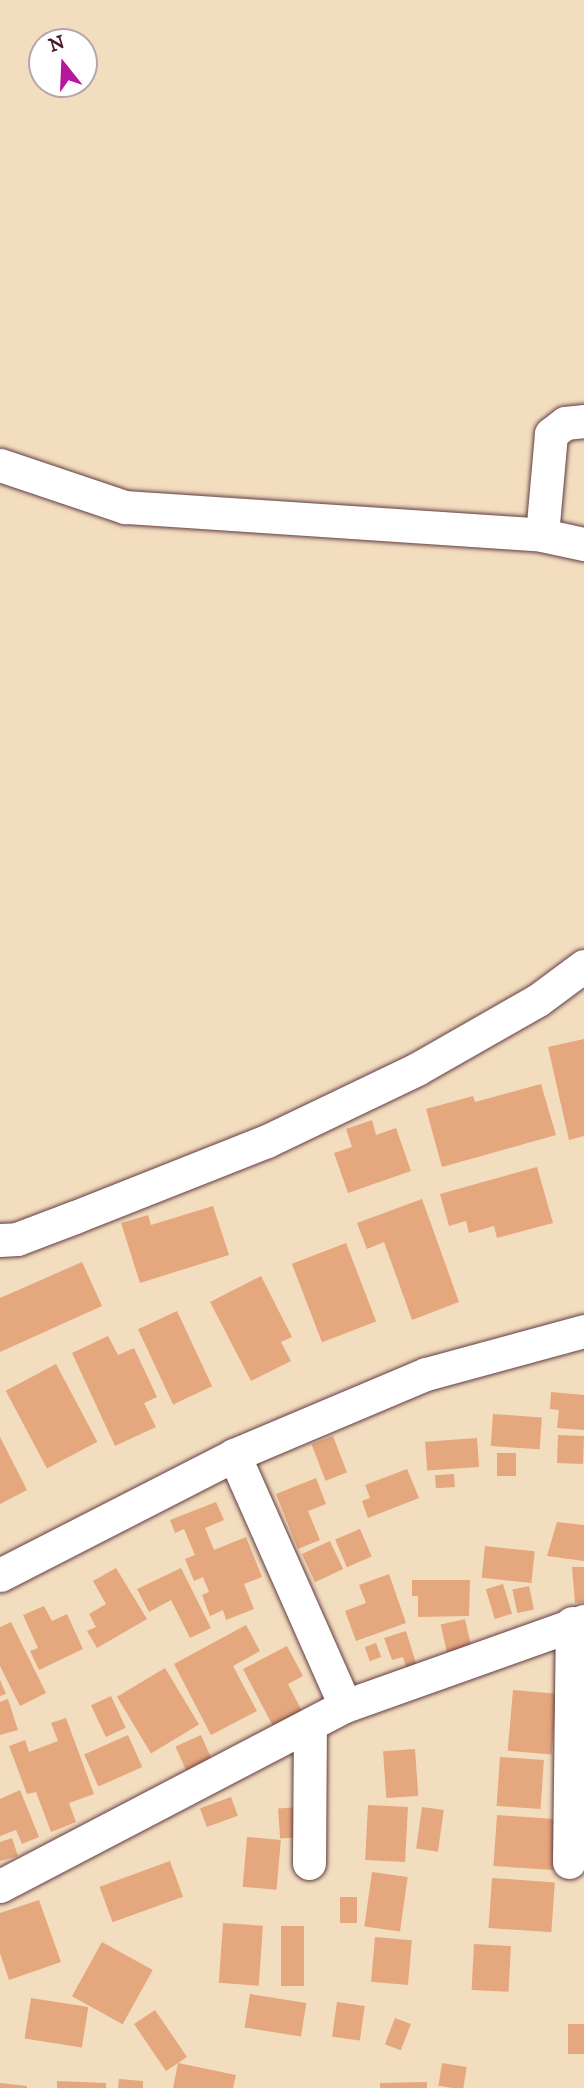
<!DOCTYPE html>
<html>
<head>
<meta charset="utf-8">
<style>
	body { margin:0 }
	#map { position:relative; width:584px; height:2088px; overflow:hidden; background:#f3ddbf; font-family:"IM FELL DW Pica",serif }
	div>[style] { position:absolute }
	.building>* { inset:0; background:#e5a77d; transform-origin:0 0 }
	.roads { filter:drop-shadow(0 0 2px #633c41) drop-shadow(0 0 2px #633c41) }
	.minor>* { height:33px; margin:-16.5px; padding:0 16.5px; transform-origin:16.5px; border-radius:16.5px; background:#fff }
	span { translate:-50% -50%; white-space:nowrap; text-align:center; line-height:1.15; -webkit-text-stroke:7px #fff; paint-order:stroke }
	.north { position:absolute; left:28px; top:28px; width:70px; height:70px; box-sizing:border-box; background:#fff; border:2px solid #b7a5aa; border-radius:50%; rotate:342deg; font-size:19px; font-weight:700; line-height:28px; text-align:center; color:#4a1f2b }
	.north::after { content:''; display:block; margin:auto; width:24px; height:32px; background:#b5179e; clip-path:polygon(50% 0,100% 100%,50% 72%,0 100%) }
</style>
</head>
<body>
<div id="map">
	<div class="building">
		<div style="clip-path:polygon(584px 1039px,584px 1136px,569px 1140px,548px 1047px)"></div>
		<div style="clip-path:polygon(541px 1084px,556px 1135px,442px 1167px,426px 1109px,473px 1096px,475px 1102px)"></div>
		<div style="clip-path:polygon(372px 1120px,376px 1135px,396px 1128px,411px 1171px,348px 1193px,334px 1153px,352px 1147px,346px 1129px)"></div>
		<div style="clip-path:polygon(537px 1167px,553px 1223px,497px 1238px,494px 1226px,469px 1233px,466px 1221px,449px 1226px,440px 1194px)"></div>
		<div style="clip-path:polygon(422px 1199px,459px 1302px,412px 1320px,384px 1242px,367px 1249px,357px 1223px)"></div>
		<div style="clip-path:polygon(213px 1206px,229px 1255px,140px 1283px,121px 1223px,148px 1215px,151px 1225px)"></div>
		<div style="left:346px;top:1243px;width:84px;height:58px;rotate:69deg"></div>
		<div style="clip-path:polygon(82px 1262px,102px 1306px,0 1352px,0 1298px)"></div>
		<div style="clip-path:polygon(261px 1276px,292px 1337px,281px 1342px,291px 1361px,251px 1381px,210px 1302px)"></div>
		<div style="left:177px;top:1311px;width:83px;height:43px;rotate:65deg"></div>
		<div style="clip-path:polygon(108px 1336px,118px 1355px,134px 1348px,157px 1397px,144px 1403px,156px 1427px,115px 1446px,72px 1353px)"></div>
		<div style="left:56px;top:1364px;width:88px;height:57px;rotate:62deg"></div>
		<div style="clip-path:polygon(551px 1392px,584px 1395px,584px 1430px,557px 1428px,559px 1410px,550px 1409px)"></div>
		<div style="left:493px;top:1414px;width:49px;height:32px;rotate:4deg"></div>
		<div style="left:558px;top:1435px;width:26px;height:28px;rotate:2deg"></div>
		<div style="left:333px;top:1436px;width:39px;height:23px;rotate:69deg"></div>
		<div style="clip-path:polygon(0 1437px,27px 1490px,0 1504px)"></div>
		<div style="left:477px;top:1438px;width:29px;height:52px;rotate:86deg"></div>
		<div style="left:497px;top:1453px;width:19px;height:23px"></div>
		<div style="clip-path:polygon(407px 1469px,419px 1498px,368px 1518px,362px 1501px,370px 1498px,365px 1485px)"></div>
		<div style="left:454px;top:1474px;width:13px;height:19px;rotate:86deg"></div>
		<div style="clip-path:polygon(316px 1478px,326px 1504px,308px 1511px,320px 1540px,298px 1549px,276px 1494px)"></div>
		<div style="clip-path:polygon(216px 1502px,224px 1520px,205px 1528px,214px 1550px,246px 1537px,262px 1577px,244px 1584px,254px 1609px,226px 1620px,223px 1610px,210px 1616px,202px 1595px,209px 1592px,203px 1577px,194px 1581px,185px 1559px,195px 1555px,184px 1529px,175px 1533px,170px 1520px)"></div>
		<div style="clip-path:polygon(557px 1522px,584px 1525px,584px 1561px,547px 1556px)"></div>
		<div style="left:360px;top:1529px;width:30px;height:27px;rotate:67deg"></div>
		<div style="left:330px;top:1541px;width:31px;height:31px;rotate:65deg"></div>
		<div style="left:485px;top:1546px;width:50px;height:32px;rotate:6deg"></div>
		<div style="clip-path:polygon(572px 1567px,584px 1567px,584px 1602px,575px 1603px)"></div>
		<div style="clip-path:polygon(116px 1568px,147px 1619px,97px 1648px,87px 1631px,96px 1627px,89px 1614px,106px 1604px,93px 1581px)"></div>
		<div style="clip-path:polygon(181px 1568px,211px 1628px,190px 1638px,171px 1600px,149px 1612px,137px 1589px)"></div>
		<div style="clip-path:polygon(389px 1574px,406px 1623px,356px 1641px,345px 1611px,366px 1603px,359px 1585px)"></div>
		<div style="clip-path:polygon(412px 1580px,470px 1580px,469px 1616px,418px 1617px,418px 1596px,412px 1596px)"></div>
		<div style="left:503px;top:1584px;width:31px;height:18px;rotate:73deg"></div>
		<div style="left:529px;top:1586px;width:24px;height:17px;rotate:78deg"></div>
		<div style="clip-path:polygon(44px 1606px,52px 1621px,67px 1614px,83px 1649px,39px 1670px,30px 1651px,38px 1648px,23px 1615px)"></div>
		<div style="left:465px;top:1619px;width:28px;height:25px;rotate:77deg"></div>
		<div style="clip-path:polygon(11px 1622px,46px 1693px,20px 1706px,0 1666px,0 1627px)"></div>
		<div style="clip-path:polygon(246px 1625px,260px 1651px,233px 1666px,257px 1711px,211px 1735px,174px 1664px)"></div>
		<div style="clip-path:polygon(406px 1631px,418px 1670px,408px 1673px,403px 1657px,392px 1660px,384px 1638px)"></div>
		<div style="left:376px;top:1643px;width:15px;height:12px;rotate:70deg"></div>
		<div style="clip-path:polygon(287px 1646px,303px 1676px,288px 1684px,304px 1715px,275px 1730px,243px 1669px)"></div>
		<div style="left:165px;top:1668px;width:66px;height:56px;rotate:59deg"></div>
		<div style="clip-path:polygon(0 1680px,6px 1694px,0 1696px)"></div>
		<div style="left:513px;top:1690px;width:44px;height:61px;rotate:5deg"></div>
		<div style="left:111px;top:1696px;width:35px;height:22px;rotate:65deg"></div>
		<div style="clip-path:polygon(8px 1699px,18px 1730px,0 1735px,0 1702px)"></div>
		<div style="clip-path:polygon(66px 1718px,94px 1794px,69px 1803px,76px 1822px,51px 1832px,36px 1792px,27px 1794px,9px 1746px,25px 1740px,29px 1752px,58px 1741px,51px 1723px)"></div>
		<div style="left:128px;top:1735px;width:35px;height:48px;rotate:66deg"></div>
		<div style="left:201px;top:1735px;width:27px;height:28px;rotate:66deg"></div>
		<div style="left:415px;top:1749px;width:47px;height:32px;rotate:86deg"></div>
		<div style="left:500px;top:1757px;width:44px;height:49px;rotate:4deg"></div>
		<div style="clip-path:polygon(20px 1790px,39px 1837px,22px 1844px,16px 1830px,0 1836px,0 1799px)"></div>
		<div style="left:231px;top:1797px;width:20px;height:33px;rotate:70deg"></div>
		<div style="left:368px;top:1805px;width:40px;height:55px;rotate:3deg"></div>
		<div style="left:299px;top:1807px;width:30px;height:21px;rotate:86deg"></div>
		<div style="left:422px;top:1807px;width:22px;height:42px;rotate:8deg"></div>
		<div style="left:497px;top:1815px;width:60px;height:51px;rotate:4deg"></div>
		<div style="left:247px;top:1837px;width:34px;height:50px;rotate:5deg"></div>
		<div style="clip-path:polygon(12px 1838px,18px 1856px,0 1861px,0 1842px)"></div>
		<div style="left:170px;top:1861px;width:38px;height:75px;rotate:70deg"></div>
		<div style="left:372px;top:1872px;width:36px;height:55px;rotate:8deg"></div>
		<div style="left:492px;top:1878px;width:63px;height:50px;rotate:4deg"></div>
		<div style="left:340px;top:1897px;width:17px;height:26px"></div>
		<div style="clip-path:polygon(39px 1900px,61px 1962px,9px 1980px,0 1953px,0 1913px)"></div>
		<div style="left:223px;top:1923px;width:40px;height:60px;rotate:4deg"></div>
		<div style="left:281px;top:1926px;width:23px;height:60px"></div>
		<div style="left:375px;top:1937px;width:37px;height:45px;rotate:5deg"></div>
		<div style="left:102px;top:1942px;width:58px;height:62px;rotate:29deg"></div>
		<div style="left:474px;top:1944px;width:37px;height:46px;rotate:3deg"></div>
		<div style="left:250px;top:1994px;width:57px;height:34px;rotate:9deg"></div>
		<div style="left:31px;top:1998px;width:58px;height:41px;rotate:9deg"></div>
		<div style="left:337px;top:2002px;width:28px;height:35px;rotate:8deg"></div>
		<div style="clip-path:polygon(155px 2010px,187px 2057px,178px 2063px,236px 2075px,233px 2088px,173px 2088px,178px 2063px,166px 2071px,134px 2024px)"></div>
		<div style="left:395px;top:2018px;width:17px;height:28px;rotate:21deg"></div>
		<div style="left:568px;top:2024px;width:16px;height:30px"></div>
		<div style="left:442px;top:2063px;width:25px;height:23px;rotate:9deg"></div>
		<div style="clip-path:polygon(119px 2079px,143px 2081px,143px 2088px,118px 2088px)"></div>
		<div style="clip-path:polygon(57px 2081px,106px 2083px,106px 2088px,57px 2088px)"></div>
		<div style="clip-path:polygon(427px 2082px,427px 2088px,380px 2088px,380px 2083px)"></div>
		<div style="clip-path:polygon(0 2083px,27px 2086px,27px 2088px,0 2088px)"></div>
	</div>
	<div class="roads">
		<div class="minor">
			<div style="left:584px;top:421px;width:19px;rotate:174deg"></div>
			<div style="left:565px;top:423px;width:18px;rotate:142deg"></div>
			<div style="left:551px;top:434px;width:101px;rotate:95.1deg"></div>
			<div style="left:542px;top:535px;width:43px;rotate:12.1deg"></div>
			<div style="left:0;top:465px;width:132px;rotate:18.6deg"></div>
			<div style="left:125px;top:507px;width:418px;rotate:3.8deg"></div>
			<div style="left:0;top:1240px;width:17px;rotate:-3deg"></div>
			<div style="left:17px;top:1239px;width:62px;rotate:-20.8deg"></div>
			<div style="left:75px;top:1217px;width:206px;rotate:-21.6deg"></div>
			<div style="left:267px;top:1141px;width:166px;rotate:-25.6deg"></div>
			<div style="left:417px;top:1069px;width:139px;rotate:-29.7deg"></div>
			<div style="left:538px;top:1000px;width:57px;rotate:-36.5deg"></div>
			<div style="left:234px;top:1455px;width:274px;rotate:66.1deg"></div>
			<div style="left:0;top:1575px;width:263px;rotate:-27.1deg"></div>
			<div style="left:234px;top:1455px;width:208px;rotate:-22.9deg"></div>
			<div style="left:426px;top:1374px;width:164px;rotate:-15.2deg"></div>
			<div style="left:569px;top:1862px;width:239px;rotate:-89.3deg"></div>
			<div style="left:309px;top:1863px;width:136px;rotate:-89.6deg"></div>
			<div style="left:0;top:1886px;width:389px;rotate:-27.6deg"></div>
			<div style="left:345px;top:1706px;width:254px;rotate:-19.6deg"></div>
		</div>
	</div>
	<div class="north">N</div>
</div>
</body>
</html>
